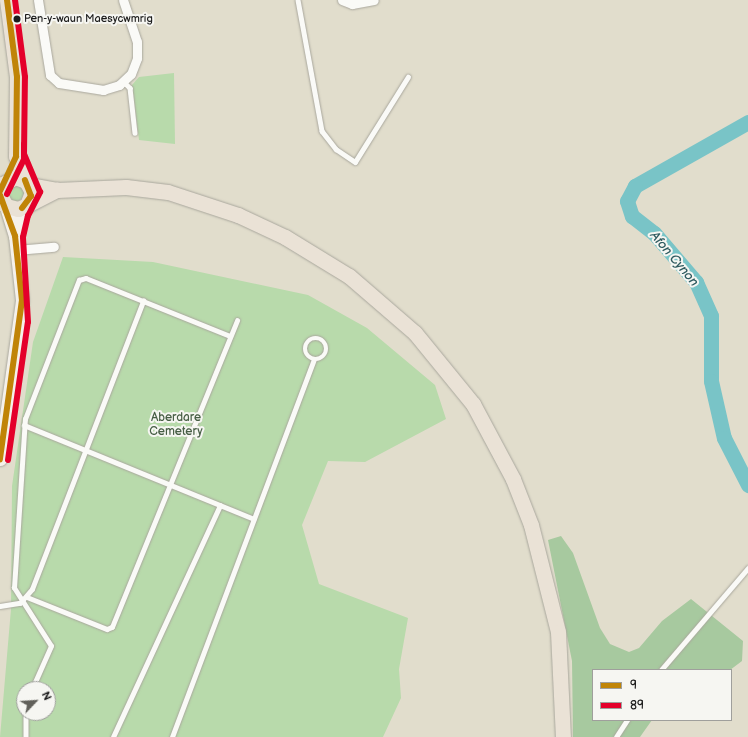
<!DOCTYPE html>
<html>
<head>
<meta charset="utf-8">
<style>
	body { margin:0 }
	#map { position:relative; width:748px; height:737px; overflow:hidden; background:#e1ddcc; font-family:"Balsamiq Sans",sans-serif }
	div>[style] { position:absolute }
	.green>* { inset:0; background:#b8daab }
	.round { border-radius:50% }
	.forest>* { inset:0; background:#a7c99f }
	.river>* { height:15px; margin:-7.5px; padding:0 7.5px; transform-origin:7.5px; border-radius:7.5px; background:#79c4c7 }
	.roads { filter:drop-shadow(0 0 1px #a9a79d) drop-shadow(0 0 1px #a9a79d) }
	.lane>* { height:4.5px; margin:-2.25px; padding:0 2.25px; transform-origin:2.25px; border-radius:2.25px; background:#fafaf7 }
	.lane>.ring { margin:-2.25px; padding:0; box-sizing:content-box; background:none; border:4.5px solid #fafaf7; border-radius:50% }
	.street>* { height:9px; margin:-4.5px; padding:0 4.5px; transform-origin:4.5px; border-radius:4.5px; background:#fafaf7 }
	.secondary>* { height:13px; margin:-6.5px; padding:0 6.5px; transform-origin:6.5px; border-radius:6.5px; background:#f5f1ea }
	.primary>* { height:15px; margin:-7.5px; padding:0 7.5px; transform-origin:7.5px; border-radius:7.5px; background:#eae2d6 }
	.bus-1>* { height:6px; margin:-3px; padding:0 3px; transform-origin:3px; border-radius:3px; background:#c08407 }
	.bus-2>* { height:6px; margin:-3px; padding:0 3px; transform-origin:3px; border-radius:3px; background:#e4002b }
	.dots>* { width:11px; height:11px; translate:-50% -50%; box-sizing:border-box; border:2px solid #f6f6f2; border-radius:50% }
	span { translate:-50% -50%; white-space:nowrap; text-align:center; line-height:1.15; -webkit-text-stroke:4px #f6f6f2; paint-order:stroke }
	.bus-label { font-size:11px; color:#1c1c1c }
	.left { translate:0 -50%; text-align:left }
	.park-label { font-size:12px; color:#475e45 }
	.water-label { font-size:13px; color:#2f5b60; font-style:italic }
	.legend { position:absolute; left:592px; top:669px; width:140px; height:52px; box-sizing:border-box; background:#f6f6f2; border:1px solid #9f9f9c; margin:0; padding:5px 7px; list-style:none; font-size:12px; color:#1c1c1c }
	.legend li { display:flex; align-items:center; gap:8px; height:20px }
	.legend b { width:20px; border:1px solid #9f9f9c }
	.north { position:absolute; left:16px; top:681px; width:40px; height:40px; box-sizing:border-box; background:#f6f6f2; border:1px solid #9f9f9c; border-radius:50%; rotate:65deg; font-size:11px; font-weight:700; line-height:16px; text-align:center; color:#1c1c1c }
	.north::after { content:''; display:block; margin:auto; width:14px; height:18px; background:#61605a; clip-path:polygon(50% 0,100% 100%,50% 72%,0 100%) }
</style>
</head>
<body>
<div id="map">
	<div class="green">
		<div style="clip-path:polygon(174px 73px,175px 144px,139px 140px,132px 85px,139px 77px)"></div>
		<div class="round" style="left:8px;top:185px;width:16px;height:16px"></div>
		<div style="clip-path:polygon(evenodd,63px 257px,153px 262px,308px 295px,367px 328px,435px 385px,446px 419px,365px 462px,328px 461px,302px 525px,319px 584px,408px 618px,399px 669px,401px 698px,383px 737px,0 737px,11px 609px,12px 486px,33px 342px,63px 257px,24px 689px,48px 689px,48px 713px,24px 713px,24px 689px)"></div>
	</div>
	<div class="forest">
		<div style="clip-path:polygon(561px 536px,573px 553px,600px 628px,610px 644px,629px 652px,639px 648px,662px 621px,691px 599px,743px 641px,742px 661px,730px 670px,593px 670px,593px 720px,652px 720px,640px 737px,573px 737px,572px 661px,548px 540px)"></div>
	</div>
	<div class="river">
		<div style="left:748px;top:122px;width:130px;rotate:150.5deg"></div>
		<div style="left:635px;top:186px;width:17px;rotate:118deg"></div>
		<div style="left:627px;top:201px;width:16px;rotate:72deg"></div>
		<div style="left:632px;top:216px;width:28px;rotate:38deg"></div>
		<div style="left:654px;top:233px;width:65px;rotate:49.4deg"></div>
		<div style="left:696px;top:282px;width:37px;rotate:66deg"></div>
		<div style="left:711px;top:316px;width:65px;rotate:90deg"></div>
		<div style="left:711px;top:381px;width:58px;rotate:77.2deg"></div>
		<div style="left:724px;top:438px;width:53px;rotate:62.9deg"></div>
	</div>
	<div class="roads">
		<div class="lane">
			<div style="left:298px;top:0;width:133px;rotate:79.6deg"></div>
			<div style="left:322px;top:131px;width:23px;rotate:52deg"></div>
			<div style="left:336px;top:149px;width:23px;rotate:34deg"></div>
			<div style="left:355px;top:162px;width:100px;rotate:-58.1deg"></div>
			<div style="left:123px;top:81px;width:10px;rotate:45deg"></div>
			<div style="left:130px;top:88px;width:45px;rotate:83.7deg"></div>
			<div class="ring" style="left:305px;top:338px;width:17.5px;height:17.5px"></div>
			<div style="left:24px;top:425px;width:248px;rotate:22.2deg"></div>
			<div style="left:27px;top:597px;width:86px;rotate:21.8deg"></div>
			<div style="left:107px;top:629px;width:5px;rotate:-22deg"></div>
			<div style="left:112px;top:627px;width:331px;rotate:-67.8deg"></div>
			<div style="left:0;top:606px;width:20px;rotate:-9deg"></div>
			<div style="left:20px;top:603px;width:18px;rotate:-49deg"></div>
			<div style="left:32px;top:589px;width:309px;rotate:-68.9deg"></div>
			<div style="left:661px;top:670px;width:134px;rotate:-49.5deg"></div>
			<div style="left:32px;top:689px;width:47px;rotate:-66.2deg"></div>
			<div style="left:51px;top:646px;width:69px;rotate:-122.5deg"></div>
			<div style="left:14px;top:588px;width:169px;rotate:-86.3deg"></div>
			<div style="left:25px;top:419px;width:149px;rotate:-68.8deg"></div>
			<div style="left:79px;top:280px;width:7px;rotate:-16deg"></div>
			<div style="left:86px;top:278px;width:155px;rotate:21.9deg"></div>
			<div style="left:26px;top:713px;width:24px;rotate:90deg"></div>
			<div style="left:113px;top:737px;width:255px;rotate:-65.2deg"></div>
			<div style="left:172px;top:737px;width:402px;rotate:-69.4deg"></div>
			<div style="left:616px;top:737px;width:20px;rotate:-57deg"></div>
		</div>
		<div class="street">
			<div style="left:38px;top:0;width:76px;rotate:80.9deg"></div>
			<div style="left:50px;top:75px;width:12px;rotate:42deg"></div>
			<div style="left:59px;top:83px;width:45px;rotate:9deg"></div>
			<div style="left:103px;top:90px;width:17px;rotate:-17deg"></div>
			<div style="left:119px;top:85px;width:16px;rotate:-43deg"></div>
			<div style="left:131px;top:74px;width:17px;rotate:-69deg"></div>
			<div style="left:137px;top:58px;width:16px;rotate:-90deg"></div>
			<div style="left:137px;top:42px;width:44px;rotate:-108.4deg"></div>
			<div style="left:342px;top:0;width:11px;rotate:22deg"></div>
			<div style="left:352px;top:4px;width:22px;rotate:-10deg"></div>
			<div style="left:16px;top:250px;width:38px;rotate:-5deg"></div>
		</div>
		<div class="secondary">
			<div style="left:15px;top:236px;width:29px;rotate:-76deg"></div>
			<div style="left:0;top:459px;width:161px;rotate:-82.1deg"></div>
			<div style="left:22px;top:300px;width:64px;rotate:-96.2deg"></div>
			<div style="left:15px;top:236px;width:31px;rotate:-107deg"></div>
		</div>
		<div class="primary">
			<div style="left:7px;top:0;width:78px;rotate:82.6deg"></div>
			<div style="left:17px;top:77px;width:79px;rotate:90.7deg"></div>
			<div style="left:16px;top:156px;width:26px;rotate:69deg"></div>
			<div style="left:29px;top:185px;width:28px;rotate:10deg"></div>
			<div style="left:57px;top:190px;width:69px;rotate:-2.5deg"></div>
			<div style="left:126px;top:187px;width:42px;rotate:6.8deg"></div>
			<div style="left:168px;top:192px;width:74px;rotate:18.2deg"></div>
			<div style="left:238px;top:215px;width:52px;rotate:25.1deg"></div>
			<div style="left:285px;top:237px;width:75px;rotate:31.4deg"></div>
			<div style="left:349px;top:276px;width:87px;rotate:40.8deg"></div>
			<div style="left:415px;top:333px;width:92px;rotate:50.8deg"></div>
			<div style="left:473px;top:404px;width:85px;rotate:61.9deg"></div>
			<div style="left:513px;top:479px;width:49px;rotate:68.6deg"></div>
			<div style="left:531px;top:525px;width:110px;rotate:75.8deg"></div>
			<div style="left:558px;top:632px;width:105px;rotate:87.3deg"></div>
			<div style="left:0;top:191px;width:8px;rotate:-67deg"></div>
			<div style="left:3px;top:184px;width:14px;rotate:-30deg"></div>
			<div style="left:15px;top:177px;width:12px;rotate:20deg"></div>
			<div style="left:26px;top:181px;width:13px;rotate:61deg"></div>
			<div style="left:32px;top:192px;width:14px;rotate:111deg"></div>
			<div style="left:27px;top:205px;width:10px;rotate:156deg"></div>
			<div style="left:18px;top:209px;width:12px;rotate:-166deg"></div>
			<div style="left:6px;top:206px;width:13px;rotate:-119deg"></div>
			<div style="left:27px;top:205px;width:34px;rotate:-27deg"></div>
		</div>
	</div>
	<div class="bus-1">
		<div style="left:0;top:191px;width:38px;rotate:-65deg"></div>
		<div style="left:16px;top:156px;width:79px;rotate:-89.3deg"></div>
		<div style="left:17px;top:77px;width:78px;rotate:-97.4deg"></div>
		<div style="left:0;top:195px;width:44px;rotate:69.9deg"></div>
		<div style="left:15px;top:236px;width:64px;rotate:83.8deg"></div>
		<div style="left:22px;top:300px;width:161px;rotate:97.9deg"></div>
		<div style="left:22px;top:208px;width:15px;rotate:-53deg"></div>
		<div style="left:31px;top:196px;width:17px;rotate:-111deg"></div>
	</div>
	<div class="bus-2">
		<div style="left:7px;top:194px;width:39px;rotate:-64deg"></div>
		<div style="left:24px;top:159px;width:15px;rotate:-90deg"></div>
		<div style="left:8px;top:460px;width:139px;rotate:-81.8deg"></div>
		<div style="left:28px;top:322px;width:85px;rotate:-93.4deg"></div>
		<div style="left:23px;top:237px;width:22px;rotate:-77deg"></div>
		<div style="left:28px;top:216px;width:27px;rotate:-63deg"></div>
		<div style="left:40px;top:192px;width:41px;rotate:-112.8deg"></div>
		<div style="left:24px;top:154px;width:77px;rotate:-89.3deg"></div>
		<div style="left:25px;top:77px;width:78px;rotate:-97.4deg"></div>
	</div>
	<div class="dots">
		<div style="left:17px;top:19px;background:#1c1c1c"></div>
	</div>
	<div class="bus-label">
		<span class="left" style="left:24px;top:19px">Pen-y-waun Maesycwmrig</span>
	</div>
	<div class="park-label">
		<span style="left:176px;top:425px">Aberdare<br>Cemetery</span>
	</div>
	<div class="water-label">
		<span style="left:674px;top:259px;rotate:50deg">Afon Cynon</span>
	</div>
	<ul class="legend">
	<li><b style="height:5px;background:#c08407"></b>9</li>
	<li><b style="height:5px;background:#e4002b"></b>89</li>
	</ul>
	<div class="north">N</div>
</div>
</body>
</html>
